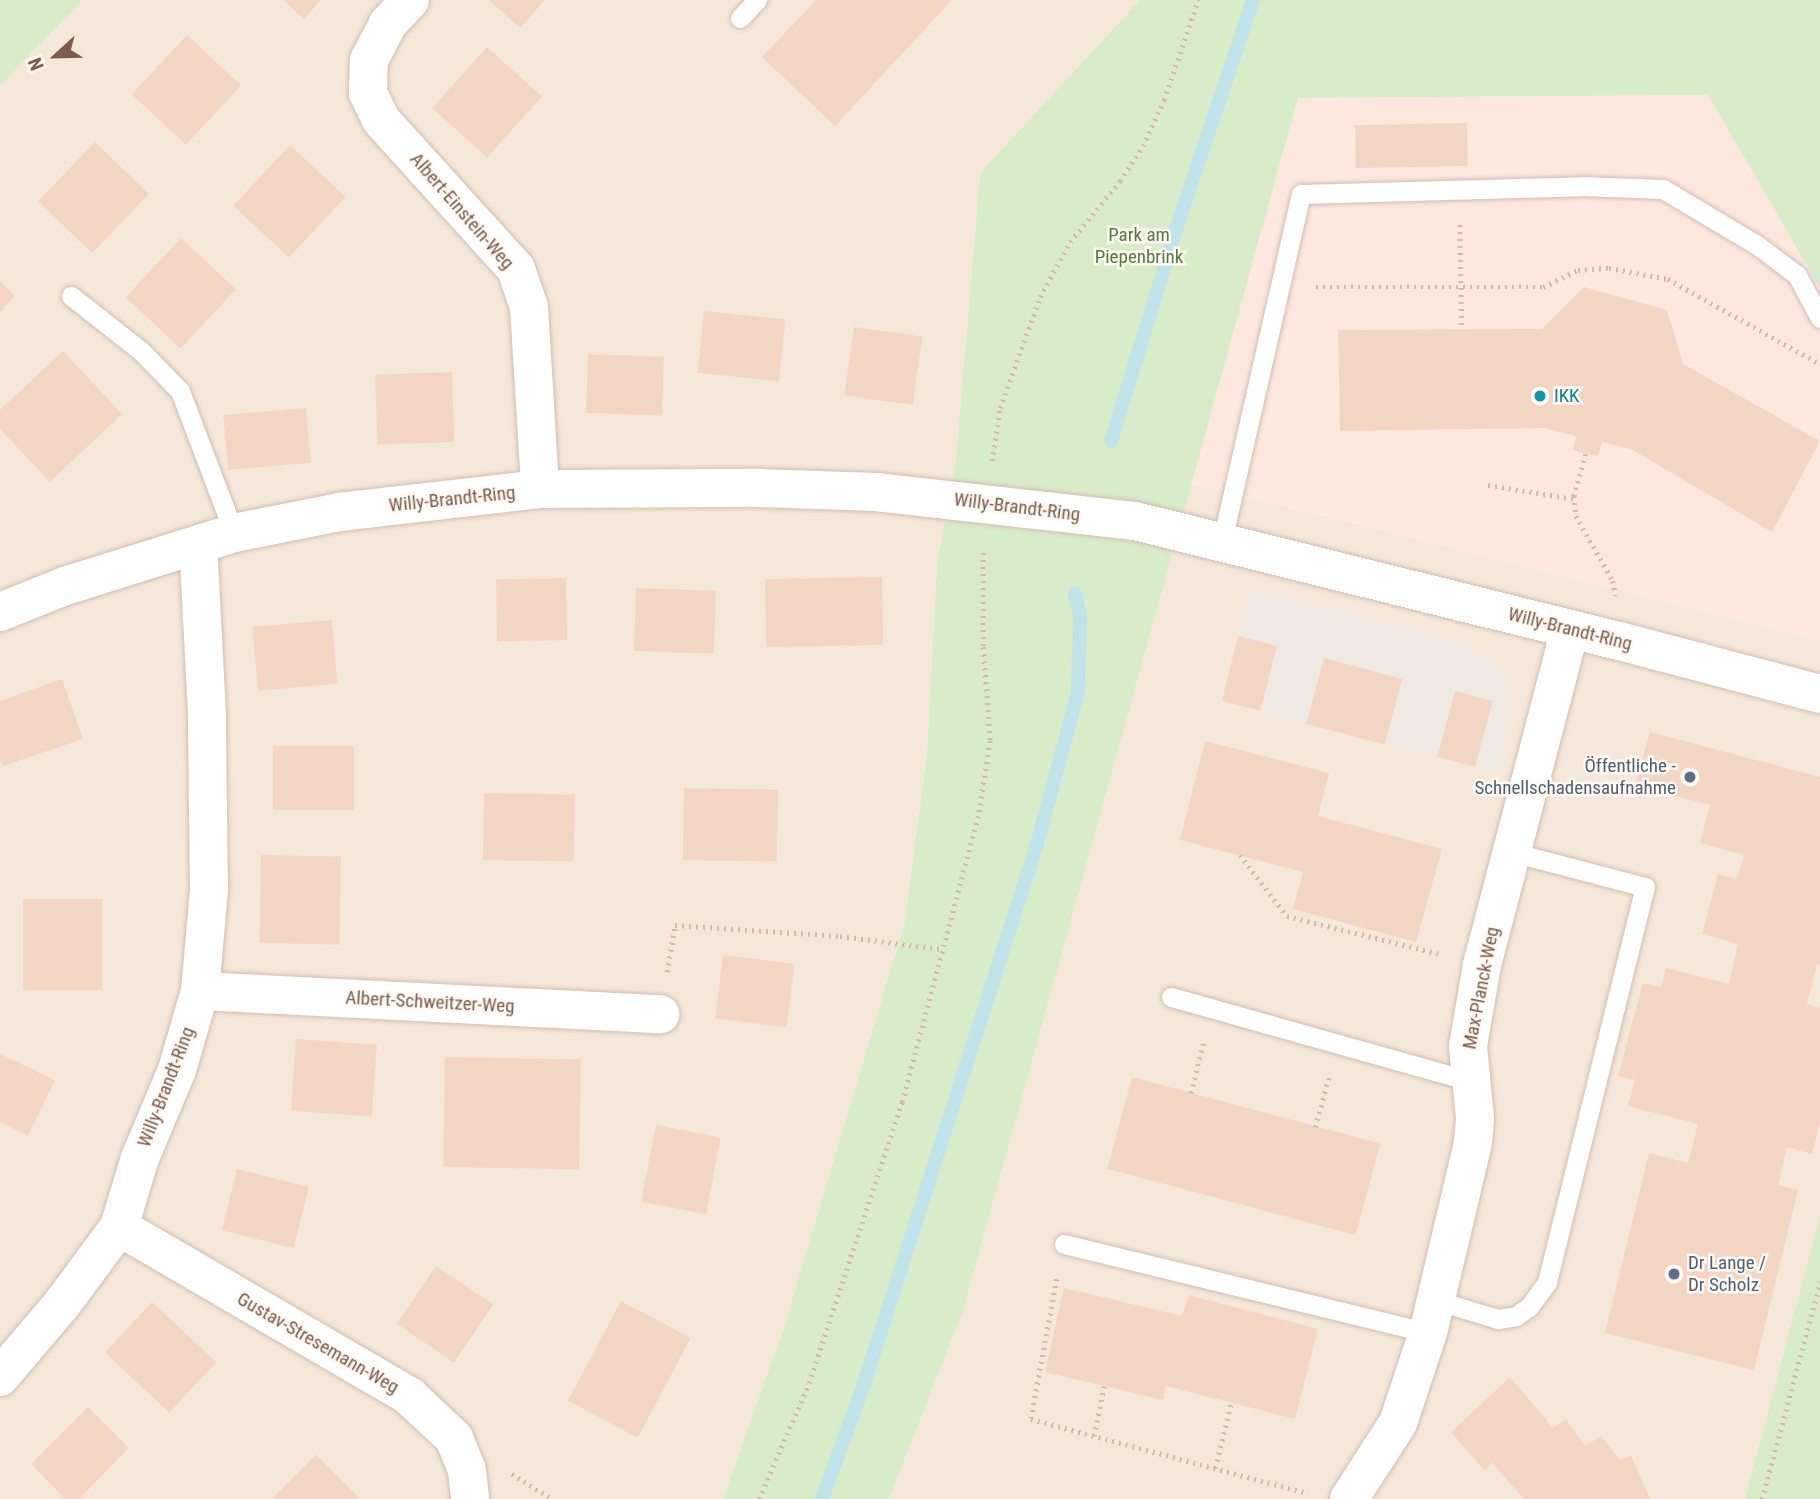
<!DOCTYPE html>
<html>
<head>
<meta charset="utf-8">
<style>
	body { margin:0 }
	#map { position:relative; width:1820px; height:1499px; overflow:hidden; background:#fdf6ec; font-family:"Roboto Condensed",sans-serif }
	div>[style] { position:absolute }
	.residential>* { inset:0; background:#f5e8da }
	.commercial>* { inset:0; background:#fde8e0 }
	.industrial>* { inset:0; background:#efe9e4 }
	.green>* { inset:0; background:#d8ecc9 }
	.stream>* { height:14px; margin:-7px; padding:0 7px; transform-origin:7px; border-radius:7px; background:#bfe3e8 }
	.building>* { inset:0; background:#f3d5c3; transform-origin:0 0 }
	.path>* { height:4.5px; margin-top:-2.25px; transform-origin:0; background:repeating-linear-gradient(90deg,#d9b8a5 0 2px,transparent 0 7px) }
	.roads { filter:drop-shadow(0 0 2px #d1beb0) drop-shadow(0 0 2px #d1beb0) }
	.service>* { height:19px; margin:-9.5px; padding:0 9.5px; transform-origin:9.5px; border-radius:9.5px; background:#fff }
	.minor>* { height:38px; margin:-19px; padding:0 19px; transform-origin:19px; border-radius:19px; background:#fff }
	.dots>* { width:19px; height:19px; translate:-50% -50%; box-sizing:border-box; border:4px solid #fffaf3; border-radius:50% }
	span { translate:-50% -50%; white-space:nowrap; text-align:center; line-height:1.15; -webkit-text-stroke:5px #fffaf3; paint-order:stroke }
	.street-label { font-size:19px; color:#7a5c4d }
	.park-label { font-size:19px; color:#537a41 }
	.culture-label { font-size:19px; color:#0d838f }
	.left { translate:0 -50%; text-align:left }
	.service-label { font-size:19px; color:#4e5e75 }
	.right { translate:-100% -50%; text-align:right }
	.north { position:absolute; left:21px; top:21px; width:70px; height:70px; -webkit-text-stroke:5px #fffaf3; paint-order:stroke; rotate:248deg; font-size:19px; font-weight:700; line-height:28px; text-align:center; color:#7a5c4d }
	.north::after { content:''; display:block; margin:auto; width:24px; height:32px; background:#7a5c4d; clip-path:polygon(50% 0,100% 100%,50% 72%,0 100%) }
</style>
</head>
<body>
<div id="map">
	<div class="residential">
		<div style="clip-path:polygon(83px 0,1140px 0,980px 173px,956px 458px,937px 565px,927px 752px,905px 921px,784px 1327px,723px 1499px,0 1499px,0 86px)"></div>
		<div style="clip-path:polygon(1191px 483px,1820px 640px,1820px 1215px,1745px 1499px,889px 1499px,963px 1311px)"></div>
	</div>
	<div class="commercial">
		<div style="clip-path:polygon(1708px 95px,1820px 288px,1820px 640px,1191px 483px,1298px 98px)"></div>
	</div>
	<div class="industrial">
		<div style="clip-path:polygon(1250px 590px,1455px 639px,1490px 659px,1505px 678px,1511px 704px,1499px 771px,1221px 701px)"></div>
	</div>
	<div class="green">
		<div style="clip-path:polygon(0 0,83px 0,0 86px)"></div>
		<div style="clip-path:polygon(1140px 0,1820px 0,1820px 288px,1708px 95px,1298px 98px,963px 1311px,889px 1499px,723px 1499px,784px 1327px,905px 921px,927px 752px,937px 565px,956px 458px,980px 173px)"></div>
		<div style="clip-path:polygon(1820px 1215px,1820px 1499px,1745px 1499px,1771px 1400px)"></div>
	</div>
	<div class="stream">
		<div style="left:1111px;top:441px;width:231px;rotate:-72.9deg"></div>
		<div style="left:1179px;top:220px;width:232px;rotate:-71.4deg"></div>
		<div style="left:822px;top:1499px;width:122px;rotate:-69.9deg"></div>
		<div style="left:864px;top:1384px;width:567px;rotate:-72.24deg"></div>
		<div style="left:1037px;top:844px;width:157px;rotate:-74.9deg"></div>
		<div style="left:1078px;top:692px;width:76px;rotate:-88.5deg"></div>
		<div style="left:1080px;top:616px;width:23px;rotate:-103deg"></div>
	</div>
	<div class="building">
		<div style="clip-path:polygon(283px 0,321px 0,304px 19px)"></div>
		<div style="clip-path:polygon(489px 0,545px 0,520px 28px)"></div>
		<div style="clip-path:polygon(816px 0,952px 0,835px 126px,762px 57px)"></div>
		<div style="left:187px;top:35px;width:74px;height:81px;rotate:43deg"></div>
		<div style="left:487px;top:47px;width:74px;height:82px;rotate:42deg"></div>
		<div style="left:1467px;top:123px;width:43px;height:112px;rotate:89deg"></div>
		<div style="left:95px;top:142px;width:75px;height:82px;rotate:44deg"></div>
		<div style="left:290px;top:145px;width:76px;height:83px;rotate:43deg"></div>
		<div style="left:181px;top:238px;width:75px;height:81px;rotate:43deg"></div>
		<div style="clip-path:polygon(0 281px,15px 296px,0 312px)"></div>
		<div style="clip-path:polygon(1584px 287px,1667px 310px,1683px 364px,1820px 441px,1772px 532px,1631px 449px,1602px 442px,1598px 456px,1586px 454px,1573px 450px,1576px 436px,1544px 428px,1340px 431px,1338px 330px,1542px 329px)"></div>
		<div style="left:704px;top:311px;width:82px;height:62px;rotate:6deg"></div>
		<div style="left:854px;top:327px;width:69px;height:69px;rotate:8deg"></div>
		<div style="clip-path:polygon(63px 351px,122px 414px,50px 482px,0 429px,0 410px)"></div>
		<div style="left:588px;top:354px;width:76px;height:59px;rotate:2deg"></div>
		<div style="left:452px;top:372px;width:70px;height:77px;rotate:88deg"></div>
		<div style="left:306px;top:408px;width:55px;height:83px;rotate:85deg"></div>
		<div style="left:882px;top:577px;width:68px;height:117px;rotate:89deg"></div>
		<div style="left:566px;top:578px;width:62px;height:70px;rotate:89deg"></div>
		<div style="left:636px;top:588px;width:80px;height:63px;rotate:2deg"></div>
		<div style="left:332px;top:620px;width:64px;height:80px;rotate:85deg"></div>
		<div style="left:1238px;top:636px;width:40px;height:67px;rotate:14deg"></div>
		<div style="left:1324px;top:658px;width:81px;height:68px;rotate:15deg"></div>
		<div style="clip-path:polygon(62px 679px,83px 739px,3px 766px,0 757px,0 701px)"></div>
		<div style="left:1455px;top:691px;width:39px;height:68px;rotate:15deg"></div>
		<div style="clip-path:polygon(1650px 732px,1820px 777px,1820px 965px,1817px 964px,1807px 1004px,1820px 1008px,1820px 1123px,1812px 1154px,1787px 1147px,1778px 1185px,1798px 1190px,1754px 1370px,1605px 1333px,1649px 1153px,1688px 1163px,1698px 1124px,1628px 1106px,1635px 1080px,1618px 1076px,1643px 983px,1661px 987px,1666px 968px,1729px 984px,1738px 944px,1702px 934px,1718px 874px,1737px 879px,1744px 855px,1700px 843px,1710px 805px,1635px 785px)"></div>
		<div style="clip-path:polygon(1205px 741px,1329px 773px,1318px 816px,1442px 849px,1416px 942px,1293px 909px,1303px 872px,1180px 840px)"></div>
		<div style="left:273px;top:746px;width:81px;height:64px"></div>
		<div style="left:684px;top:788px;width:94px;height:72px;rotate:1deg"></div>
		<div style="left:484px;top:793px;width:91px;height:67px;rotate:1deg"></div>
		<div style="left:261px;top:855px;width:80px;height:88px;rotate:1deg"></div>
		<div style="left:23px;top:899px;width:79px;height:91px"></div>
		<div style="left:723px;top:955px;width:72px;height:64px;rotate:7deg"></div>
		<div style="left:296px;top:1039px;width:81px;height:72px;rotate:4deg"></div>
		<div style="clip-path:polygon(0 1054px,55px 1080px,28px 1136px,0 1122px)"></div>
		<div style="left:445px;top:1057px;width:136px;height:110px;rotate:1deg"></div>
		<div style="left:1132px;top:1077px;width:257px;height:95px;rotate:15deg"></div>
		<div style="left:656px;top:1125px;width:66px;height:78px;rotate:11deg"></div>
		<div style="left:237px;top:1169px;width:74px;height:63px;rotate:14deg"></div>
		<div style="left:436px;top:1266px;width:69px;height:70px;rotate:34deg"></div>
		<div style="clip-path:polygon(1064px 1288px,1182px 1316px,1189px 1295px,1318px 1329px,1295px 1419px,1166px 1386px,1163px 1400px,1045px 1372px)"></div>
		<div style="left:621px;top:1301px;width:79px;height:113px;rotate:28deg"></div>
		<div style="left:152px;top:1302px;width:88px;height:69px;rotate:43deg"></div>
		<div style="clip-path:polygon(1510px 1377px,1553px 1428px,1566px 1419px,1585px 1446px,1601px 1436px,1620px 1460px,1631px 1455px,1650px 1499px,1524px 1499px,1492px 1463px,1485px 1471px,1451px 1432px)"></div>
		<div style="clip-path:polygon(88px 1407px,129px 1448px,79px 1499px,65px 1499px,31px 1464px)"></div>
		<div style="clip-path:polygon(316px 1455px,360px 1499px,272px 1499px)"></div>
	</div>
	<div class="path">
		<div style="left:1460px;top:225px;width:104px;rotate:88.9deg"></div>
		<div style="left:1316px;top:287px;width:227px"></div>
		<div style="left:1543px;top:287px;width:39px;rotate:-26deg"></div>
		<div style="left:1578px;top:270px;width:31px;rotate:-4deg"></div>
		<div style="left:1609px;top:268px;width:60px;rotate:10.6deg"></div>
		<div style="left:1668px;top:279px;width:174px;rotate:29.2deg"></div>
		<div style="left:1586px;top:454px;width:44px;rotate:105.9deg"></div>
		<div style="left:1574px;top:496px;width:20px;rotate:84deg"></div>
		<div style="left:1576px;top:516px;width:75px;rotate:60.4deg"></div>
		<div style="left:1613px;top:581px;width:15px;rotate:79deg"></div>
		<div style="left:992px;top:461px;width:54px;rotate:-81.4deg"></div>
		<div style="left:1000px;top:408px;width:118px;rotate:-70.2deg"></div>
		<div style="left:1040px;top:297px;width:63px;rotate:-61.4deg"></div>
		<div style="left:1070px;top:242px;width:79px;rotate:-50.7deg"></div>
		<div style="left:1120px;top:181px;width:42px;rotate:-56.7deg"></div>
		<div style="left:1143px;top:146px;width:51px;rotate:-65.5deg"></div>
		<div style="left:1164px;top:100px;width:106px;rotate:-71.2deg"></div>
		<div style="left:1488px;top:485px;width:87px;rotate:9.2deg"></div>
		<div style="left:1240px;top:855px;width:77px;rotate:52.4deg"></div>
		<div style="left:1287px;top:916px;width:158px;rotate:13.9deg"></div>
		<div style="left:667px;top:972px;width:48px;rotate:-80.3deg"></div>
		<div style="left:675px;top:925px;width:165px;rotate:3.8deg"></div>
		<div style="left:840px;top:936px;width:101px;rotate:7.4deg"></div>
		<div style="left:1191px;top:1093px;width:51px;rotate:-76.5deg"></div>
		<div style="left:1315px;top:1127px;width:52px;rotate:-74.4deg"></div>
		<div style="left:1057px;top:1279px;width:142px;rotate:100.5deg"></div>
		<div style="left:1031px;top:1419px;width:287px;rotate:15deg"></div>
		<div style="left:1094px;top:1436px;width:51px;rotate:-78.7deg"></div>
		<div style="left:1215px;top:1468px;width:66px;rotate:-76deg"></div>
		<div style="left:512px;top:1474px;width:47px;rotate:32deg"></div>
		<div style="left:759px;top:1499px;width:126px;rotate:-66.7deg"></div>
		<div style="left:809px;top:1383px;width:296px;rotate:-71.7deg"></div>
		<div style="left:902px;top:1102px;width:300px;rotate:-75.1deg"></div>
		<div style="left:979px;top:812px;width:73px;rotate:-81.3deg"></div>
		<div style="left:990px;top:740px;width:94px;rotate:-94.3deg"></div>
		<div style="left:983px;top:646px;width:97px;rotate:-90deg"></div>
		<div style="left:1762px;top:1499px;width:225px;rotate:-75deg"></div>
	</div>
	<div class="roads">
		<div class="service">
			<div style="left:740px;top:18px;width:25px;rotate:-47deg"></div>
			<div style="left:71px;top:296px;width:89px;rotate:38.2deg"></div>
			<div style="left:141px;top:351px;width:56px;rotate:45.7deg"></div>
			<div style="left:180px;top:391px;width:152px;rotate:69.2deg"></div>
			<div style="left:1222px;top:541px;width:356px;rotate:-77.2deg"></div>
			<div style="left:1301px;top:194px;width:281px;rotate:-1.6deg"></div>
			<div style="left:1582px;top:186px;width:81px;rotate:2.1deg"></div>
			<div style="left:1663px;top:189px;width:109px;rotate:30.8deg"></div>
			<div style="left:1757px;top:245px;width:50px;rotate:36.9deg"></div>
			<div style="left:1797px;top:275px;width:49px;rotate:61.9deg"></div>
			<div style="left:1171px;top:997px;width:310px;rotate:15.7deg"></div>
			<div style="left:1064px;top:1244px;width:375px;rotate:13.7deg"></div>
			<div style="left:1435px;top:1300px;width:66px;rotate:16.8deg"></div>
			<div style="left:1498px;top:1319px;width:18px;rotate:-9deg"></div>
			<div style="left:1516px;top:1316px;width:16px;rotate:-35deg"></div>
			<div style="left:1529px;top:1307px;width:31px;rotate:-54deg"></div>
			<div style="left:1547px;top:1282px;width:407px;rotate:-76.1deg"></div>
			<div style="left:1645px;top:887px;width:138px;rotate:-165.3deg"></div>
		</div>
		<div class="minor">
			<div style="left:410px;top:0;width:33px;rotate:133deg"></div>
			<div style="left:388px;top:24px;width:41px;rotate:117.8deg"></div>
			<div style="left:369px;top:60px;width:33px;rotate:92deg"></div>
			<div style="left:368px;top:93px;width:30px;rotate:64deg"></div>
			<div style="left:381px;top:120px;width:201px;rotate:47.8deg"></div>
			<div style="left:516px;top:269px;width:40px;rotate:71.1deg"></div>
			<div style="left:529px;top:307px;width:182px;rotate:86.5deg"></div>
			<div style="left:0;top:612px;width:70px;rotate:-21.8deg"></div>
			<div style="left:65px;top:586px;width:177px;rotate:-17.4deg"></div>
			<div style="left:234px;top:533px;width:107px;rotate:-11.3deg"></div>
			<div style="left:339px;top:512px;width:202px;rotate:-6.5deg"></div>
			<div style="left:540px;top:489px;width:218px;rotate:-0.3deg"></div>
			<div style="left:758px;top:488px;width:118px;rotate:1.9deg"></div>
			<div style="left:876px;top:492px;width:261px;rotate:6.4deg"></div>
			<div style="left:1135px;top:521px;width:503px;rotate:13.93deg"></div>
			<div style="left:1623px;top:642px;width:204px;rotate:14.8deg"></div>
			<div style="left:200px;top:991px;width:461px;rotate:2.9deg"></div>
			<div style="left:119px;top:1227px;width:336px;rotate:30.2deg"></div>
			<div style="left:409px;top:1396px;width:62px;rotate:43deg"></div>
			<div style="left:454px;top:1438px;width:35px;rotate:68deg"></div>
			<div style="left:467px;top:1470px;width:29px;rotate:84deg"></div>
			<div style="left:0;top:1377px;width:96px;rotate:-49.7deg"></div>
			<div style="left:62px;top:1304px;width:96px;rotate:-53.5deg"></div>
			<div style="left:119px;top:1227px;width:72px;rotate:-73.1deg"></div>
			<div style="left:140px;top:1158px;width:95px;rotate:-67.2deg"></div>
			<div style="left:177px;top:1070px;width:82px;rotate:-73.8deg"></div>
			<div style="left:200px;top:991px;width:101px;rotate:-84.9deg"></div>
			<div style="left:209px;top:890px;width:176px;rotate:-90.7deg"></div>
			<div style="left:207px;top:714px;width:170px;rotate:-93deg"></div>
			<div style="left:1349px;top:1499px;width:90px;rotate:-57.2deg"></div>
			<div style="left:1398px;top:1423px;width:95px;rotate:-71.6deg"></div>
			<div style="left:1428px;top:1333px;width:196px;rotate:-76.7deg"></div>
			<div style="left:1473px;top:1142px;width:24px;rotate:-85deg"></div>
			<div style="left:1475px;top:1118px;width:72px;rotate:-95.6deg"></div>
			<div style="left:1468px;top:1046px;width:82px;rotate:-80.2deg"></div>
			<div style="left:1482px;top:965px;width:346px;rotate:-75.3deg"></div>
		</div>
	</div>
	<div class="dots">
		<div style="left:1540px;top:396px;background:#0f9aa8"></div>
		<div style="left:1690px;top:777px;background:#5c6f8a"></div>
		<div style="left:1674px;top:1274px;background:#5c6f8a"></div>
	</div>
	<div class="street-label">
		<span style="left:462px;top:211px;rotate:49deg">Albert-Einstein-Weg</span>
		<span style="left:452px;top:499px;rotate:-6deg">Willy-Brandt-Ring</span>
		<span style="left:1017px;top:507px;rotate:7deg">Willy-Brandt-Ring</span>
		<span style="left:1570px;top:629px;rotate:14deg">Willy-Brandt-Ring</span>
		<span style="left:1481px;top:988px;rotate:-79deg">Max-Planck-Weg</span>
		<span style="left:430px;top:1002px;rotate:3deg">Albert-Schweitzer-Weg</span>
		<span style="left:166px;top:1087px;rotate:-69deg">Willy-Brandt-Ring</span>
		<span style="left:318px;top:1343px;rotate:30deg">Gustav-Stresemann-Weg</span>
	</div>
	<div class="park-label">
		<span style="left:1139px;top:246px">Park am<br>Piepenbrink</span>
	</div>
	<div class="culture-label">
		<span class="left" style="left:1554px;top:396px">IKK</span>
	</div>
	<div class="service-label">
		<span class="right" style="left:1676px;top:777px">Öffentliche -<br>Schnellschadensaufnahme</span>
		<span class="left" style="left:1688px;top:1274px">Dr Lange /<br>Dr Scholz</span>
	</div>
	<div class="north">N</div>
</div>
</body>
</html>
